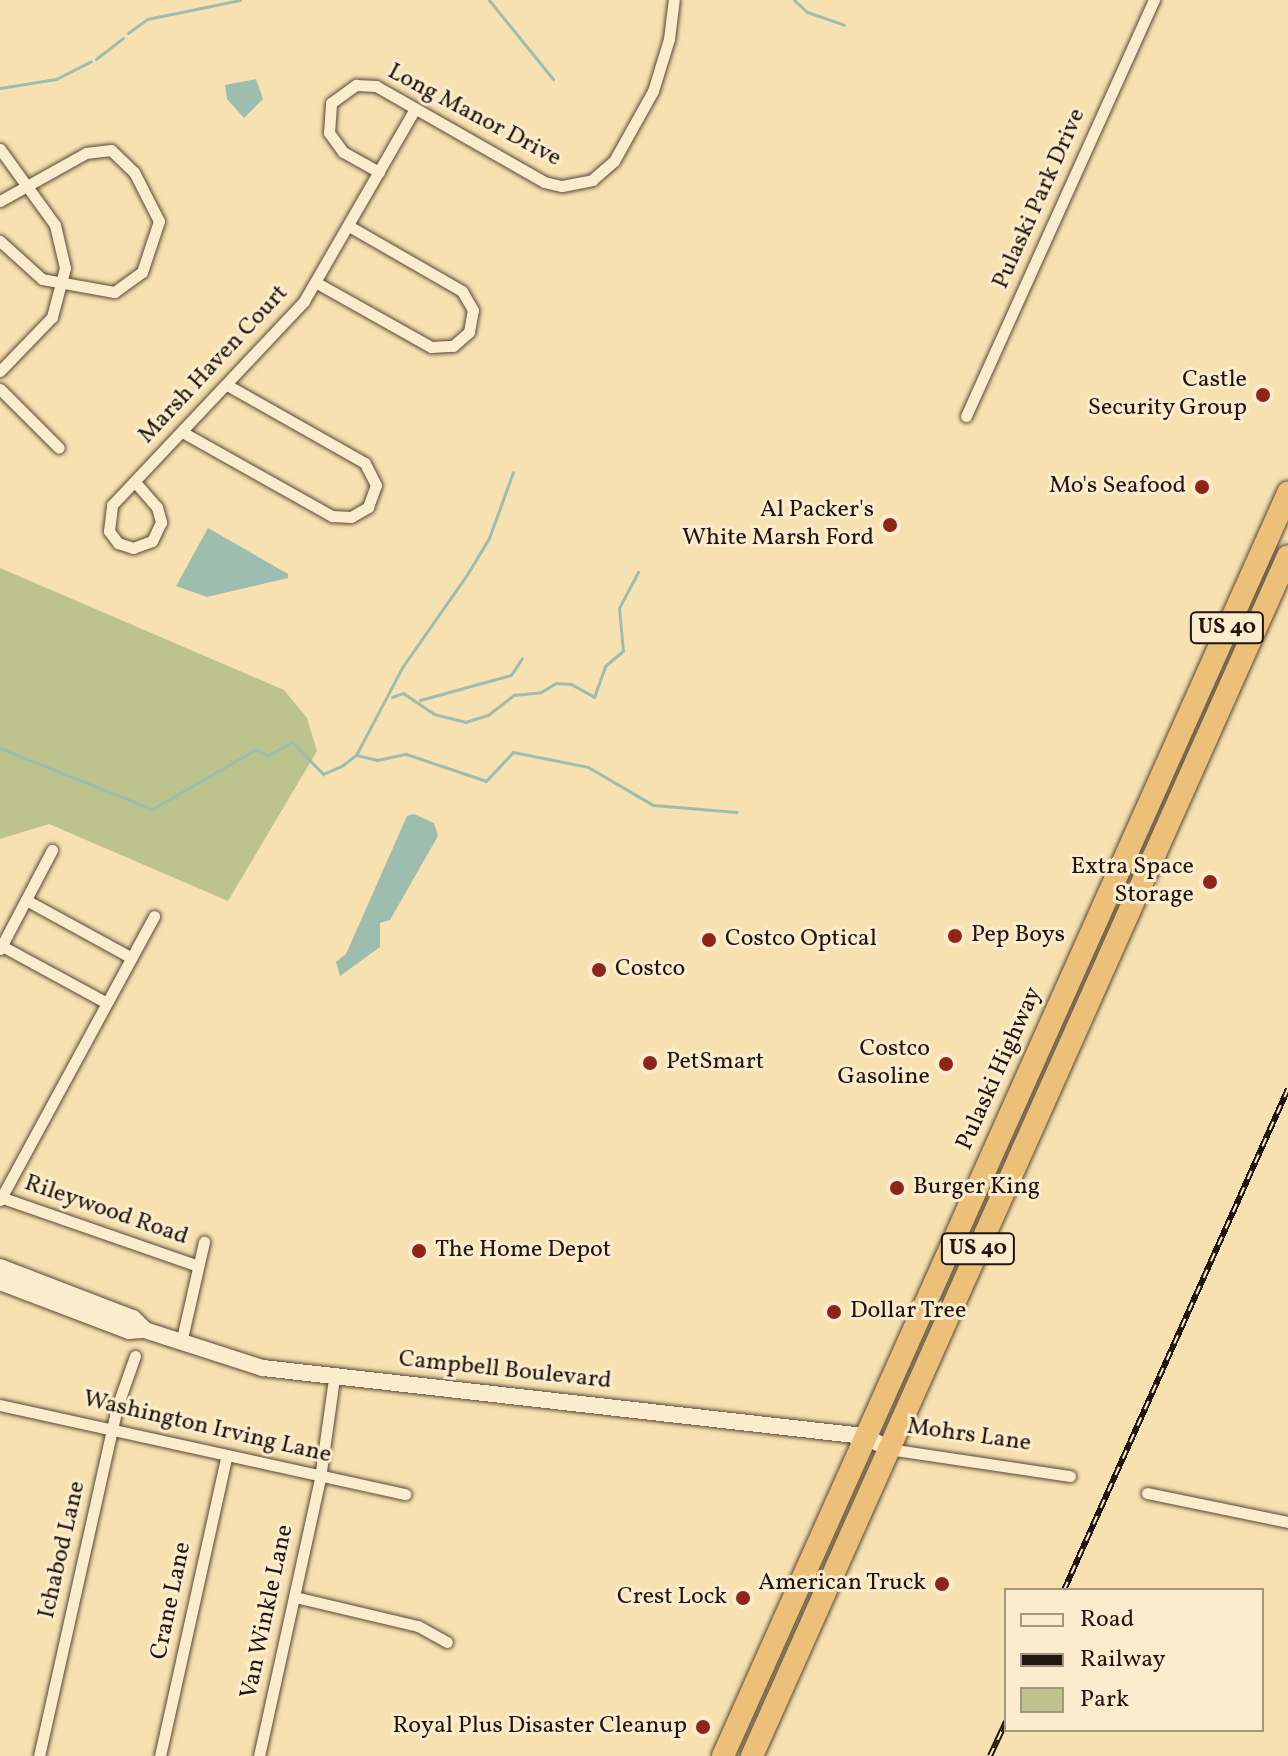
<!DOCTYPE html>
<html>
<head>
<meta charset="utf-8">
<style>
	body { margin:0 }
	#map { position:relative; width:1288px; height:1756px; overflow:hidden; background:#f8e1b0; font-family:Vollkorn,serif }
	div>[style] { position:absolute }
	.green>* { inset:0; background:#bdc38c }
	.water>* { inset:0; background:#9dbdaf }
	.stream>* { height:3px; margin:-1.5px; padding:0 1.5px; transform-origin:1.5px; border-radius:1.5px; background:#9dbdaf }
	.roads { filter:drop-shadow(0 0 2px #564839) drop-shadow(0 0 2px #564839) }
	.street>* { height:11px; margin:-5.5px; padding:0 5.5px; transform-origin:5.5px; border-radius:5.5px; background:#faeccc }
	.secondary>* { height:16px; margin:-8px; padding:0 8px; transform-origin:8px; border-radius:8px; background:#faeccc }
	.highway>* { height:22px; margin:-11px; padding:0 11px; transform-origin:11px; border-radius:11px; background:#ecc078 }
	.rail>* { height:6px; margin-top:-3px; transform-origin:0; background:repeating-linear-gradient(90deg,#faeccc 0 9px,#201511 0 18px); box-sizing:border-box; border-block:2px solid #201511 }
	.dots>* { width:22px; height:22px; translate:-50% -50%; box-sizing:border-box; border:4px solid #faeccc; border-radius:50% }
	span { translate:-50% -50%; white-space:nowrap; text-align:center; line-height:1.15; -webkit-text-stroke:6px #faeccc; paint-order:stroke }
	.shield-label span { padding:2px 6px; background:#faeccc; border:2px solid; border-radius:6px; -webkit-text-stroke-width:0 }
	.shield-label { font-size:22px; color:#201511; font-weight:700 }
	.street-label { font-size:24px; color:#201511 }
	.poi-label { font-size:24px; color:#201511 }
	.right { translate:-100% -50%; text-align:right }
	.left { translate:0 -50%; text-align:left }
	.legend { position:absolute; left:1004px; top:1588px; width:260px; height:144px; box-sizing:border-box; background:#faeccc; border:2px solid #a39681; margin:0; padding:10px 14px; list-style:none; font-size:24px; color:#201511 }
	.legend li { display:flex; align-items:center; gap:16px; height:40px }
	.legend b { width:40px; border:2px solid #a39681 }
</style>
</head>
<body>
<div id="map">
	<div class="green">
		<div style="clip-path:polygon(0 568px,284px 690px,307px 718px,317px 751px,228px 901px,49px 824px,0 839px)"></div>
	</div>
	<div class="water">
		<div style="clip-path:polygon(256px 79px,263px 99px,244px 118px,227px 99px,225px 85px)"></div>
		<div style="clip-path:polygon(208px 528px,288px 574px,288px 578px,207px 597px,176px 586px)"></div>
		<div style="clip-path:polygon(414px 814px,434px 823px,438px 836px,390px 920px,380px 923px,380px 947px,340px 976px,336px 962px,346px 954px,407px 816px)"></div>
	</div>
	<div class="stream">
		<div style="left:489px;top:0;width:102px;rotate:51deg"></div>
		<div style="left:794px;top:0;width:18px;rotate:43deg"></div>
		<div style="left:807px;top:12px;width:39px;rotate:19deg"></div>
		<div style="left:128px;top:33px;width:24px;rotate:-36deg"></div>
		<div style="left:147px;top:19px;width:95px;rotate:-11.5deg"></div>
		<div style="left:96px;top:59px;width:34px;rotate:-38deg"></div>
		<div style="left:0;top:88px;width:57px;rotate:-9.1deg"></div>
		<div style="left:56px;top:79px;width:39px;rotate:-27deg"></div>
		<div style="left:392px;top:697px;width:12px;rotate:-20deg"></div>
		<div style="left:403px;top:693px;width:37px;rotate:34deg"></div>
		<div style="left:434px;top:714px;width:32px;rotate:14deg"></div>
		<div style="left:465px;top:722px;width:24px;rotate:-17deg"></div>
		<div style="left:488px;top:715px;width:33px;rotate:-38deg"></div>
		<div style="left:514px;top:695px;width:27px;rotate:-6deg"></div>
		<div style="left:541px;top:692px;width:17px;rotate:-31deg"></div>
		<div style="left:556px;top:683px;width:15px;rotate:4deg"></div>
		<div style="left:571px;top:684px;width:26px;rotate:29deg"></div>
		<div style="left:594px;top:697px;width:33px;rotate:-70deg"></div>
		<div style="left:605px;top:666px;width:23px;rotate:-40deg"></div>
		<div style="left:623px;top:651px;width:43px;rotate:-95.3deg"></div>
		<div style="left:619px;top:608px;width:41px;rotate:-62.2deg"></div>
		<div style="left:420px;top:700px;width:94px;rotate:-15.4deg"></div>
		<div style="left:511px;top:675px;width:20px;rotate:-57deg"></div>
		<div style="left:0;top:748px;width:164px;rotate:21.9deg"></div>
		<div style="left:152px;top:809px;width:119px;rotate:-29.8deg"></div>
		<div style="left:255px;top:750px;width:14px;rotate:21deg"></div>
		<div style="left:268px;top:755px;width:27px;rotate:-28deg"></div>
		<div style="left:292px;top:742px;width:45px;rotate:45.9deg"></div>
		<div style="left:323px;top:774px;width:22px;rotate:-24deg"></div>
		<div style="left:343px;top:765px;width:16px;rotate:-38deg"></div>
		<div style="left:356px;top:755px;width:101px;rotate:-62.2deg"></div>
		<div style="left:403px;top:666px;width:113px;rotate:-55deg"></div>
		<div style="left:468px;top:573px;width:41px;rotate:-59deg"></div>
		<div style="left:489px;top:538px;width:70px;rotate:-70deg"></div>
		<div style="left:356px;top:755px;width:22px;rotate:13deg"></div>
		<div style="left:377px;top:760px;width:30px;rotate:-12deg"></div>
		<div style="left:406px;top:754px;width:84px;rotate:18.6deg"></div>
		<div style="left:486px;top:781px;width:40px;rotate:-47deg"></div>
		<div style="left:513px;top:752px;width:76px;rotate:11.3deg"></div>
		<div style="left:588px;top:767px;width:75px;rotate:30.3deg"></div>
		<div style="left:653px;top:805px;width:84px;rotate:4.8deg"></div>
	</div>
	<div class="roads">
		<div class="street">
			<div style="left:0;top:149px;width:94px;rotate:54.1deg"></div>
			<div style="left:55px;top:225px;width:44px;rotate:76.9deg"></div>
			<div style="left:65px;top:268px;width:51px;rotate:104.9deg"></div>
			<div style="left:52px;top:317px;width:75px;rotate:133.9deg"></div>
			<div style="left:379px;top:172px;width:41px;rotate:-150.9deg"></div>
			<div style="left:343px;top:152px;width:24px;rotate:-126deg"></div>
			<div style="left:329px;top:133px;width:30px;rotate:-86deg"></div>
			<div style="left:331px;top:103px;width:31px;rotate:-36deg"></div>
			<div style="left:356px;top:85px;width:20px;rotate:3deg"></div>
			<div style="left:376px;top:86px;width:193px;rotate:29.7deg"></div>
			<div style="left:544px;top:182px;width:18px;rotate:13deg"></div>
			<div style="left:562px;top:186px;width:31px;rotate:-11deg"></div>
			<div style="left:592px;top:180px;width:29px;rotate:-41deg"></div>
			<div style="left:614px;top:161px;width:80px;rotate:-60.9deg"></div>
			<div style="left:653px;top:91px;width:54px;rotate:-72.9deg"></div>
			<div style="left:669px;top:39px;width:39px;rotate:-83deg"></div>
			<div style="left:0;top:201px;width:98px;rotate:-29.2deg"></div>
			<div style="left:86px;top:153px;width:25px;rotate:-7deg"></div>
			<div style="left:111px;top:150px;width:32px;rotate:44deg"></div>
			<div style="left:134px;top:172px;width:55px;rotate:63deg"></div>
			<div style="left:159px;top:221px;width:54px;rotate:108.4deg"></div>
			<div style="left:142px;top:272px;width:34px;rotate:144deg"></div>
			<div style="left:114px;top:292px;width:73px;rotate:-169.8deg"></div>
			<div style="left:42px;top:279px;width:57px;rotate:-137.9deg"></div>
			<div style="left:317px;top:283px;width:131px;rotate:29.3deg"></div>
			<div style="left:431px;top:347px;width:22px;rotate:-3deg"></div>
			<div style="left:453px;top:346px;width:21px;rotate:-41deg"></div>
			<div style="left:469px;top:332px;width:22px;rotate:-80deg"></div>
			<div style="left:473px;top:310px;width:22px;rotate:-120deg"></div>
			<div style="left:462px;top:291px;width:130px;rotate:-150.1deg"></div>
			<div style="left:0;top:389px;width:83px;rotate:45deg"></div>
			<div style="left:966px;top:416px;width:457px;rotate:-65.7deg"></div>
			<div style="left:184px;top:433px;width:170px;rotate:29.3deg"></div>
			<div style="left:332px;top:516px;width:19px;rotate:3deg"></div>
			<div style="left:351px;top:517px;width:20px;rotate:-30deg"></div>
			<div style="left:368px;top:507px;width:23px;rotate:-70deg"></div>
			<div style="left:376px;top:485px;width:25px;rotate:-117deg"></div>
			<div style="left:365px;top:463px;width:159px;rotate:-150.5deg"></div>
			<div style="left:135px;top:482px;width:33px;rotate:49deg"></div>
			<div style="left:157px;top:507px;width:16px;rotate:75deg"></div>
			<div style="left:161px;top:522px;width:21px;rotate:115deg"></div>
			<div style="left:152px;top:541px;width:20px;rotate:160deg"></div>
			<div style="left:133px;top:548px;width:16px;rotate:-162deg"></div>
			<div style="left:118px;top:543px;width:15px;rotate:-127deg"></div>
			<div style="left:109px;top:531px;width:26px;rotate:-83deg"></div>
			<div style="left:112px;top:505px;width:280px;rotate:-46.7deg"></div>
			<div style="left:304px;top:301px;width:222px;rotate:-60deg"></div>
			<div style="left:26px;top:900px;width:119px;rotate:28.7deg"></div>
			<div style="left:2px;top:946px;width:117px;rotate:28.5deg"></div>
			<div style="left:0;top:949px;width:112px;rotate:-62.3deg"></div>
			<div style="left:0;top:1197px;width:210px;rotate:19.2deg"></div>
			<div style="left:0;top:1200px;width:323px;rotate:-61.5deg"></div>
			<div style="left:181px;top:1343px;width:104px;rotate:-77.2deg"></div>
			<div style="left:0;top:1405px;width:415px;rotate:12.4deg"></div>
			<div style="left:889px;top:1449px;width:183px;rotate:8.5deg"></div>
			<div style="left:1147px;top:1493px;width:144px;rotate:11.6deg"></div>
			<div style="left:295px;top:1597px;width:126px;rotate:13.3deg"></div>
			<div style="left:418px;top:1626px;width:33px;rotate:29deg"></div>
			<div style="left:39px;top:1756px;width:361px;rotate:-77.4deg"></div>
			<div style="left:118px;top:1404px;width:51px;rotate:-70.5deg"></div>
			<div style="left:160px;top:1756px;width:308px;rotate:-77.5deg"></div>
			<div style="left:259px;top:1756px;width:285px;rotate:-77.6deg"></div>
			<div style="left:320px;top:1478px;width:101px;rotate:-82deg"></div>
		</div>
		<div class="secondary">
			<div style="left:0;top:1267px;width:142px;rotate:21deg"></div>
			<div style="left:133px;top:1318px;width:17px;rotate:45deg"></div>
			<div style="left:0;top:1282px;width:138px;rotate:20.8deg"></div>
			<div style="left:129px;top:1331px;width:16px;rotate:-4deg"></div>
			<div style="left:145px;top:1330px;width:124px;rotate:17.9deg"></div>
			<div style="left:263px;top:1368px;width:605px;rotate:6.46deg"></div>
			<div style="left:864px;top:1436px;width:28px;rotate:27deg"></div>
		</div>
		<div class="highway">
			<div style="left:723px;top:1756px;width:1384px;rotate:-65.9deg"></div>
			<div style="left:752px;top:1756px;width:1314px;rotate:-65.93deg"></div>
		</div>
	</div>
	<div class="rail">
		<div style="left:1064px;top:1590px;width:549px;rotate:-65.91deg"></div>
		<div style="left:990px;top:1756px;width:38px;rotate:-65deg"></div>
	</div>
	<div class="dots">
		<div style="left:1263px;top:395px;background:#8f2418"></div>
		<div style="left:1202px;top:487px;background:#8f2418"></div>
		<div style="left:890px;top:525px;background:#8f2418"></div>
		<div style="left:1210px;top:882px;background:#8f2418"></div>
		<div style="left:955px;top:936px;background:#8f2418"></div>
		<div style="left:709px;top:940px;background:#8f2418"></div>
		<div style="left:599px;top:970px;background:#8f2418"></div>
		<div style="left:650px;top:1063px;background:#8f2418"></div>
		<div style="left:946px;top:1064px;background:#8f2418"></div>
		<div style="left:897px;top:1188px;background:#8f2418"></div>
		<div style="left:419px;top:1251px;background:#8f2418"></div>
		<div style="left:834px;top:1312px;background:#8f2418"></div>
		<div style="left:942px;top:1584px;background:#8f2418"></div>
		<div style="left:743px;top:1598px;background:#8f2418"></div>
		<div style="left:703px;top:1727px;background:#8f2418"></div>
	</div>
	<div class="shield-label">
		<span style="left:1227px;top:628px">US 40</span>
		<span style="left:978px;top:1249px">US 40</span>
	</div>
	<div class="street-label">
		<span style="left:474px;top:116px;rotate:28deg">Long Manor Drive</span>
		<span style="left:1040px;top:199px;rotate:-66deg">Pulaski Park Drive</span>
		<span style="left:214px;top:365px;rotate:-47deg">Marsh Haven Court</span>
		<span style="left:1000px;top:1069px;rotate:-66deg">Pulaski Highway</span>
		<span style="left:106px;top:1211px;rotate:19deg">Rileywood Road</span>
		<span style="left:505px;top:1371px;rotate:6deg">Campbell Boulevard</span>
		<span style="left:207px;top:1428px;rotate:13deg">Washington Irving Lane</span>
		<span style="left:969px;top:1436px;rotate:8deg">Mohrs Lane</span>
		<span style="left:63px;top:1550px;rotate:-77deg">Ichabod Lane</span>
		<span style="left:172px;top:1601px;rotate:-78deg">Crane Lane</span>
		<span style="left:268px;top:1612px;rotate:-78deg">Van Winkle Lane</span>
	</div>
	<div class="poi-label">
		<span class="right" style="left:1247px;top:395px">Castle<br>Security Group</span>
		<span class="right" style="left:1186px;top:487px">Mo's Seafood</span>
		<span class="right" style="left:874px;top:525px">Al Packer's<br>White Marsh Ford</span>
		<span class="right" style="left:1194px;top:882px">Extra Space<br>Storage</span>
		<span class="left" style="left:971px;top:936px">Pep Boys</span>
		<span class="left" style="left:725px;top:940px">Costco Optical</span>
		<span class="left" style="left:615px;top:970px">Costco</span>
		<span class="right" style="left:930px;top:1064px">Costco<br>Gasoline</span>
		<span class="left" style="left:666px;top:1063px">PetSmart</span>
		<span class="left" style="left:913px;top:1188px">Burger King</span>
		<span class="left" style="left:435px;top:1251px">The Home Depot</span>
		<span class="left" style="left:850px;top:1312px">Dollar Tree</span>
		<span class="right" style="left:926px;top:1584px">American Truck</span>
		<span class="right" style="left:727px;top:1598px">Crest Lock</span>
		<span class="right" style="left:687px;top:1727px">Royal Plus Disaster Cleanup</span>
	</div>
	<ul class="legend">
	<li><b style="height:10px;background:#faeccc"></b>Road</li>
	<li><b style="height:10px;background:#201511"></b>Railway</li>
	<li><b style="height:22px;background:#bdc38c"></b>Park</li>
	</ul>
</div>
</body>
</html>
